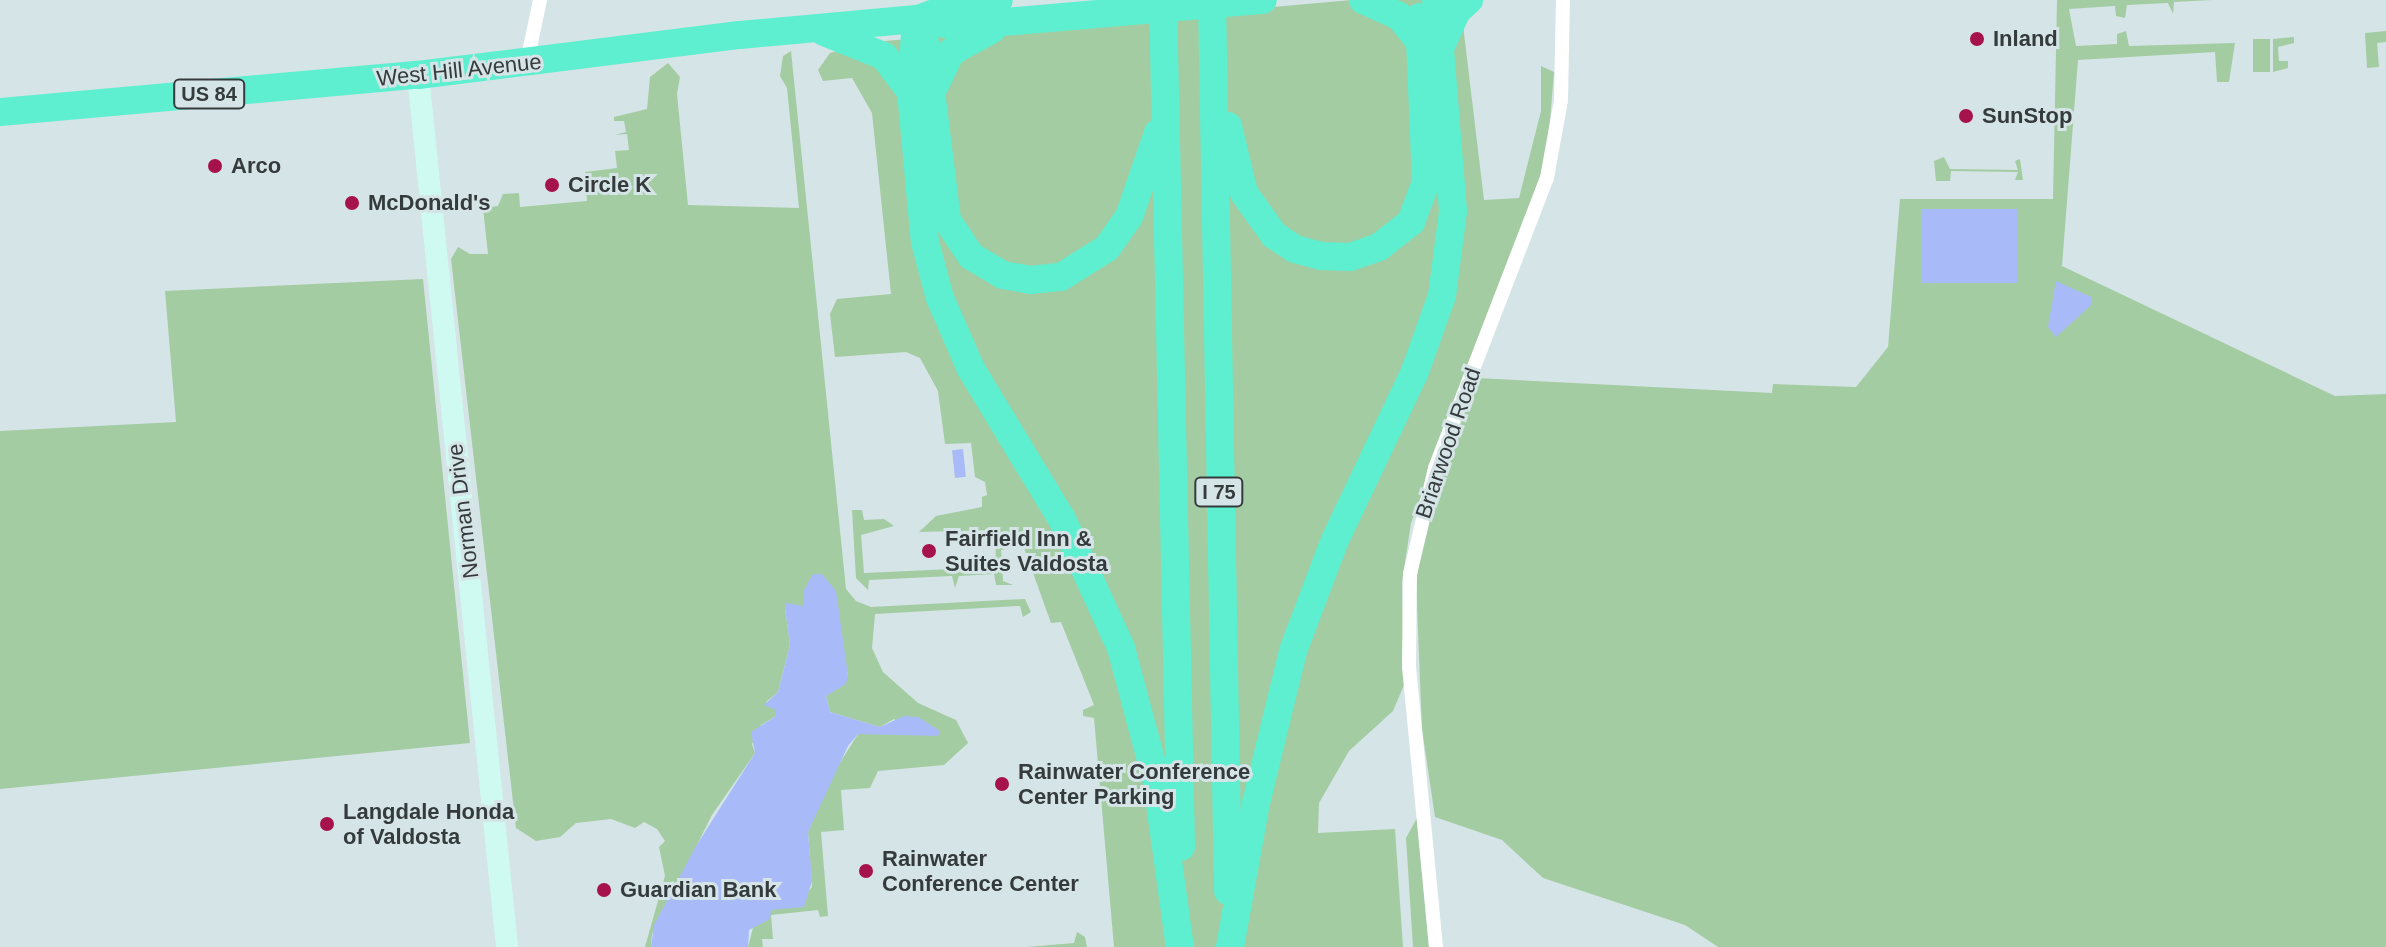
<!DOCTYPE html>
<html>
<head>
<meta charset="utf-8">
<style>
	body { margin:0 }
	#map { position:relative; width:2386px; height:947px; overflow:hidden; background:#d5e4e6; font-family:Arial,sans-serif }
	div>[style] { position:absolute }
	.green>* { inset:0; background:#a4cca3; transform-origin:0 0 }
	.water>* { inset:0; background:#a8bbf8; transform-origin:0 0 }
	.street>* { height:14px; margin:-7px; padding:0 7px; transform-origin:7px; border-radius:7px; background:#fff }
	.secondary>* { height:22px; margin:-11px; padding:0 11px; transform-origin:11px; border-radius:11px; background:#cefaf1 }
	.highway>* { height:28px; margin:-14px; padding:0 14px; transform-origin:14px; border-radius:14px; background:#5defcf }
	.dots>* { width:22px; height:22px; translate:-50% -50%; box-sizing:border-box; border:4px solid #d5e4e6; border-radius:50% }
	span { translate:-50% -50%; white-space:nowrap; text-align:center; line-height:1.15; -webkit-text-stroke:6px #d5e4e6; paint-order:stroke }
	.shield-label span { padding:2px 6px; background:#d5e4e6; border:2px solid; border-radius:6px; -webkit-text-stroke-width:0 }
	.shield-label { font-size:20px; color:#353b3c; font-weight:700 }
	.poi-label { font-size:22px; color:#353b3c; font-weight:700 }
	.left { translate:0 -50%; text-align:left }
	.street-label { font-size:22px; color:#353b3c }
</style>
</head>
<body>
<div id="map">
	<div class="green">
		<div style="clip-path:polygon(1352px 0,1460px 0,1484px 200px,1519px 198px,1541px 111px,1541px 66px,1554px 72px,1547px 158px,1411px 523px,1402px 582px,1404px 685px,1393px 711px,1349px 751px,1319px 803px,1318px 833px,1395px 829px,1403px 947px,1114px 947px,1094px 718px,1083px 716px,1083px 710px,1094px 705px,1061px 622px,1051px 623px,1023px 545px,1001px 550px,1003px 581px,1013px 585px,996px 585px,994px 574px,959px 576px,955px 588px,952px 576px,869px 580px,868px 590px,856px 578px,852px 510px,862px 510px,864px 520px,884px 519px,894px 526px,861px 535px,864px 573px,996px 567px,995px 530px,919px 532px,936px 516px,982px 507px,982px 497px,987px 495px,985px 482px,975px 477px,971px 443px,945px 444px,938px 391px,920px 358px,906px 352px,835px 357px,830px 314px,837px 299px,891px 294px,872px 113px,852px 78px,823px 81px,818px 70px,830px 53px,873px 42px)"></div>
		<div style="clip-path:polygon(2057px 0,2212px 0,2174px 2px,2173px 14px,2168px 3px,2127px 5px,2125px 18px,2116px 16px,2115px 6px,2069px 9px,2076px 46px,2117px 44px,2117px 34px,2126px 31px,2129px 46px,2235px 43px,2229px 82px,2217px 82px,2215px 52px,2078px 60px,2062px 266px,2335px 396px,2386px 394px,2386px 947px,1718px 947px,1685px 925px,1543px 878px,1502px 840px,1435px 817px,1422px 729px,1416px 582px,1425px 523px,1477px 378px,1772px 393px,1773px 384px,1856px 387px,1888px 347px,1900px 199px,2053px 199px)"></div>
		<div style="clip-path:polygon(2386px 31px,2386px 42px,2377px 43px,2379px 67px,2367px 68px,2365px 33px)"></div>
		<div style="clip-path:polygon(2294px 37px,2294px 43px,2278px 47px,2279px 61px,2288px 61px,2288px 68px,2273px 72px,2273px 39px)"></div>
		<div style="left:2270px;top:39px;width:33px;height:17px;rotate:90deg"></div>
		<div style="clip-path:polygon(791px 51px,846px 589px,856px 601px,871px 607px,1025px 599px,1031px 612px,1023px 617px,1020px 606px,875px 614px,872px 648px,883px 672px,918px 703px,956px 720px,968px 743px,944px 765px,878px 771px,870px 788px,841px 790px,844px 830px,821px 832px,828px 916px,820px 917px,818px 910px,771px 915px,773px 939px,762px 939px,763px 947px,748px 947px,754px 924px,765px 921px,771px 910px,803px 898px,812px 887px,808px 832px,826px 785px,858px 734px,914px 732px,925px 739px,894px 719px,880px 727px,830px 712px,826px 696px,848px 675px,844px 657px,804px 590px,804px 606px,785px 608px,790px 645px,778px 692px,766px 702px,776px 710px,776px 716px,761px 725px,752px 744px,755px 753px,712px 815px,652px 934px,651px 947px,645px 947px,665px 876px,659px 847px,665px 841px,657px 829px,644px 822px,635px 828px,611px 819px,576px 823px,560px 837px,536px 841px,516px 828px,451px 259px,458px 247px,470px 254px,488px 254px,483px 208px,498px 206px,503px 194px,519px 193px,520px 207px,587px 201px,585px 172px,617px 168px,615px 151px,629px 150px,627px 134px,615px 135px,626px 132px,624px 121px,614px 121px,614px 117px,647px 109px,650px 77px,668px 63px,680px 77px,677px 94px,688px 205px,799px 208px,787px 88px,780px 76px,783px 56px)"></div>
		<div style="clip-path:polygon(1944px 157px,1950px 169px,2018px 170px,2015px 161px,2020px 159px,2023px 180px,2015px 180px,2018px 172px,1951px 171px,1950px 181px,1936px 181px,1934px 161px)"></div>
		<div style="clip-path:polygon(423px 279px,470px 743px,0 789px,0 431px,176px 422px,165px 291px)"></div>
		<div style="clip-path:polygon(1417px 818px,1429px 947px,1413px 947px,1406px 838px)"></div>
		<div style="clip-path:polygon(1077px 932px,1085px 937px,1087px 947px,1027px 947px,1074px 943px)"></div>
	</div>
	<div class="water">
		<div style="left:1921px;top:209px;width:96px;height:74px"></div>
		<div style="clip-path:polygon(2056px 281px,2091px 297px,2091px 305px,2056px 337px,2048px 327px)"></div>
		<div style="left:963px;top:449px;width:28px;height:11px;rotate:84deg"></div>
		<div style="clip-path:polygon(813px 574px,822px 574px,836px 591px,848px 675px,846px 684px,826px 696px,830px 712px,880px 727px,904px 716px,918px 717px,940px 731px,938px 736px,858px 734px,848px 746px,808px 832px,812px 881px,804px 907px,771px 910px,770px 919px,749px 930px,748px 947px,651px 947px,654px 925px,696px 846px,755px 753px,751px 732px,776px 716px,776px 710px,764px 705px,778px 692px,790px 645px,785px 608px,786px 603px,804px 606px,804px 590px)"></div>
	</div>
	<div class="street">
		<div style="left:527px;top:62px;width:63px;rotate:-78.2deg"></div>
		<div style="left:1436px;top:947px;width:281px;rotate:-95.5deg"></div>
		<div style="left:1409px;top:667px;width:93px;rotate:-89.4deg"></div>
		<div style="left:1410px;top:574px;width:109px;rotate:-76.7deg"></div>
		<div style="left:1435px;top:468px;width:311px;rotate:-68.9deg"></div>
		<div style="left:1547px;top:178px;width:79px;rotate:-79.8deg"></div>
		<div style="left:1561px;top:100px;width:100px;rotate:-88.9deg"></div>
	</div>
	<div class="secondary">
		<div style="left:418px;top:75px;width:877px;rotate:84.17deg"></div>
	</div>
	<div class="highway">
		<div style="left:1163px;top:0;width:847px;rotate:88.78deg"></div>
		<div style="left:1212px;top:0;width:891px;rotate:88.97deg"></div>
		<div style="left:1363px;top:0;width:39px;rotate:24deg"></div>
		<div style="left:1399px;top:16px;width:33px;rotate:51deg"></div>
		<div style="left:921px;top:18px;width:40px;rotate:-20.2deg"></div>
		<div style="left:959px;top:4px;width:40px;rotate:-5.7deg"></div>
		<div style="left:916px;top:19px;width:73px;rotate:93.9deg"></div>
		<div style="left:911px;top:92px;width:151px;rotate:84.7deg"></div>
		<div style="left:925px;top:242px;width:58px;rotate:75deg"></div>
		<div style="left:940px;top:298px;width:77px;rotate:66.4deg"></div>
		<div style="left:971px;top:369px;width:175px;rotate:58.8deg"></div>
		<div style="left:1062px;top:519px;width:142px;rotate:65.4deg"></div>
		<div style="left:1121px;top:648px;width:139px;rotate:75deg"></div>
		<div style="left:1157px;top:782px;width:167px;rotate:82.1deg"></div>
		<div style="left:824px;top:32px;width:65px;rotate:21.8deg"></div>
		<div style="left:884px;top:56px;width:45px;rotate:53.1deg"></div>
		<div style="left:925px;top:43px;width:178px;rotate:82.9deg"></div>
		<div style="left:947px;top:220px;width:43px;rotate:56.3deg"></div>
		<div style="left:971px;top:256px;width:37px;rotate:31deg"></div>
		<div style="left:1003px;top:275px;width:27px;rotate:10deg"></div>
		<div style="left:1030px;top:280px;width:31px;rotate:-6deg"></div>
		<div style="left:1061px;top:277px;width:54px;rotate:-32.2deg"></div>
		<div style="left:1107px;top:248px;width:38px;rotate:-55deg"></div>
		<div style="left:1129px;top:217px;width:89px;rotate:-71deg"></div>
		<div style="left:1442px;top:44px;width:35px;rotate:-66deg"></div>
		<div style="left:1456px;top:12px;width:18px;rotate:-43deg"></div>
		<div style="left:932px;top:91px;width:43px;rotate:-64deg"></div>
		<div style="left:951px;top:52px;width:46px;rotate:-28.8deg"></div>
		<div style="left:0;top:112px;width:420px;rotate:-5.1deg"></div>
		<div style="left:418px;top:75px;width:324px;rotate:-7.1deg"></div>
		<div style="left:740px;top:35px;width:177px;rotate:-5.2deg"></div>
		<div style="left:916px;top:19px;width:42px;rotate:9.7deg"></div>
		<div style="left:957px;top:26px;width:307px;rotate:-4.9deg"></div>
		<div style="left:1228px;top:126px;width:69px;rotate:76.6deg"></div>
		<div style="left:1244px;top:193px;width:52px;rotate:54.5deg"></div>
		<div style="left:1274px;top:235px;width:25px;rotate:34deg"></div>
		<div style="left:1295px;top:249px;width:27px;rotate:15deg"></div>
		<div style="left:1321px;top:256px;width:29px;rotate:2deg"></div>
		<div style="left:1350px;top:257px;width:31px;rotate:-19deg"></div>
		<div style="left:1379px;top:247px;width:41px;rotate:-38deg"></div>
		<div style="left:1411px;top:222px;width:43px;rotate:-69.4deg"></div>
		<div style="left:1426px;top:182px;width:165px;rotate:-92.4deg"></div>
		<div style="left:1230px;top:947px;width:146px;rotate:-79.8deg"></div>
		<div style="left:1256px;top:803px;width:156px;rotate:-76.3deg"></div>
		<div style="left:1293px;top:651px;width:119px;rotate:-69.3deg"></div>
		<div style="left:1335px;top:540px;width:184px;rotate:-64.6deg"></div>
		<div style="left:1414px;top:374px;width:83px;rotate:-70.3deg"></div>
		<div style="left:1442px;top:296px;width:86px;rotate:-82.6deg"></div>
		<div style="left:1453px;top:211px;width:212px;rotate:-94.6deg"></div>
	</div>
	<div class="dots">
		<div style="left:1977px;top:39px;background:#a6124c"></div>
		<div style="left:1966px;top:116px;background:#a6124c"></div>
		<div style="left:215px;top:166px;background:#a6124c"></div>
		<div style="left:552px;top:185px;background:#a6124c"></div>
		<div style="left:352px;top:203px;background:#a6124c"></div>
		<div style="left:929px;top:551px;background:#a6124c"></div>
		<div style="left:1002px;top:784px;background:#a6124c"></div>
		<div style="left:327px;top:824px;background:#a6124c"></div>
		<div style="left:866px;top:871px;background:#a6124c"></div>
		<div style="left:604px;top:890px;background:#a6124c"></div>
	</div>
	<div class="shield-label">
		<span style="left:209px;top:94px">US 84</span>
		<span style="left:1219px;top:492px">I 75</span>
	</div>
	<div class="poi-label">
		<span class="left" style="left:1993px;top:39px">Inland</span>
		<span class="left" style="left:1982px;top:116px">SunStop</span>
		<span class="left" style="left:231px;top:166px">Arco</span>
		<span class="left" style="left:568px;top:185px">Circle K</span>
		<span class="left" style="left:368px;top:203px">McDonald's</span>
		<span class="left" style="left:945px;top:551px">Fairfield Inn &amp;<br>Suites Valdosta</span>
		<span class="left" style="left:1018px;top:784px">Rainwater Conference<br>Center Parking</span>
		<span class="left" style="left:343px;top:824px">Langdale Honda<br>of Valdosta</span>
		<span class="left" style="left:882px;top:871px">Rainwater<br>Conference Center</span>
		<span class="left" style="left:620px;top:890px">Guardian Bank</span>
	</div>
	<div class="street-label">
		<span style="left:459px;top:70px;rotate:-6deg">West Hill Avenue</span>
		<span style="left:1448px;top:443px;rotate:-71deg">Briarwood Road</span>
		<span style="left:463px;top:511px;rotate:-97deg">Norman Drive</span>
	</div>
</div>
</body>
</html>
